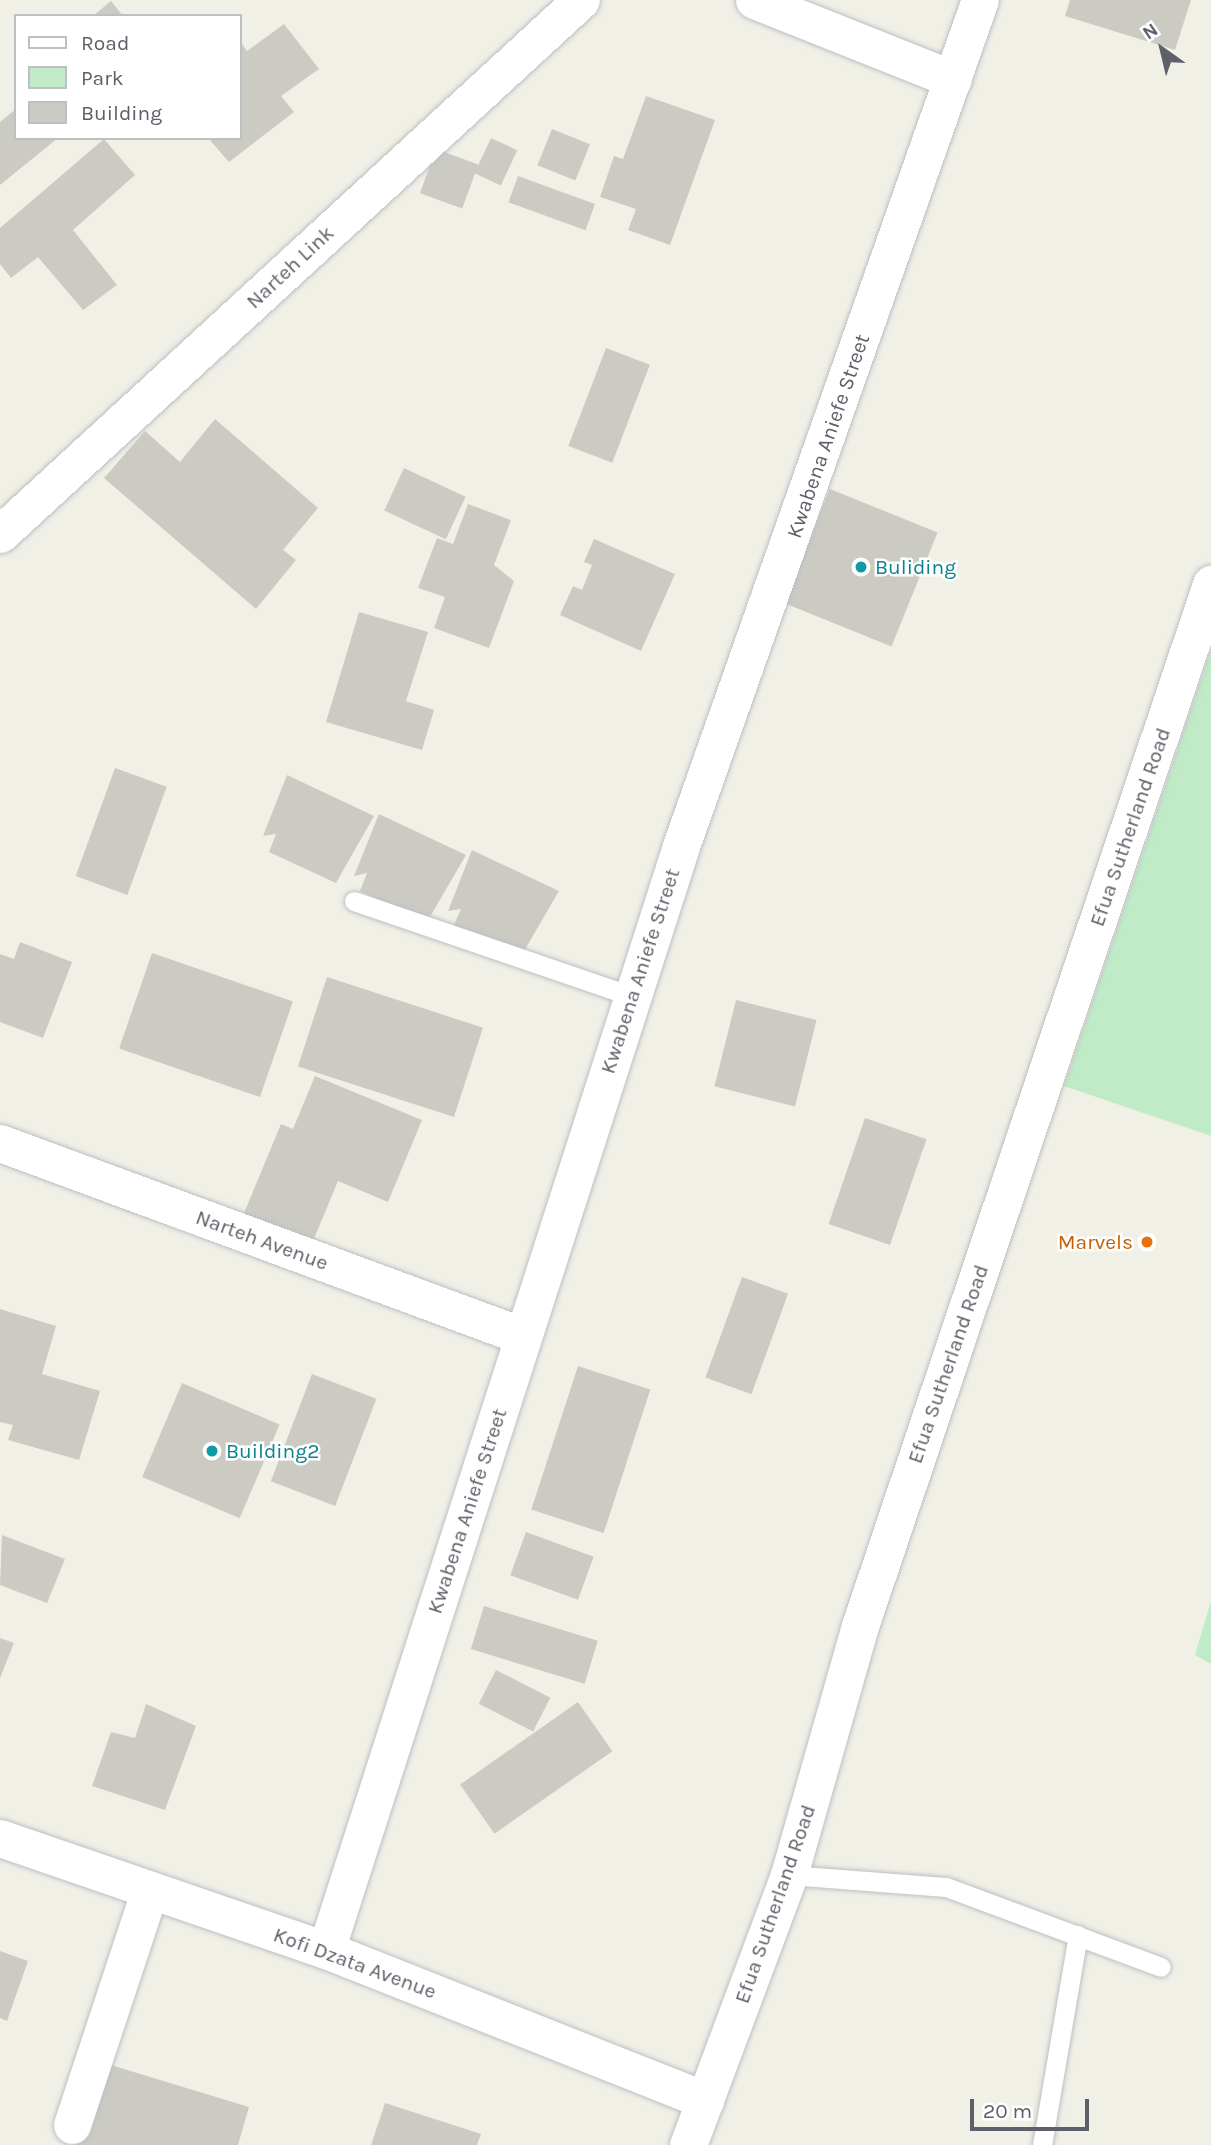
<!DOCTYPE html>
<html>
<head>
<meta charset="utf-8">
<style>
	body { margin:0 }
	#map { position:relative; width:1211px; height:2145px; overflow:hidden; background:#f1f0e6; font-family:Karla,sans-serif }
	div>[style] { position:absolute }
	.green>* { inset:0; background:#c0ebc6 }
	.building>* { inset:0; background:#cccbc3; transform-origin:0 0 }
	.roads { filter:drop-shadow(0 0 2px #bdbfc6) drop-shadow(0 0 2px #bdbfc6) }
	.lane>* { height:19px; margin:-9.5px; padding:0 9.5px; transform-origin:9.5px; border-radius:9.5px; background:#fff }
	.street>* { height:37px; margin:-18.5px; padding:0 18.5px; transform-origin:18.5px; border-radius:18.5px; background:#fff }
	.dots>* { width:19px; height:19px; translate:-50% -50%; box-sizing:border-box; border:4px solid #fff; border-radius:50% }
	span { translate:-50% -50%; white-space:nowrap; text-align:center; line-height:1.15; -webkit-text-stroke:5px #fff; paint-order:stroke }
	.street-label { font-size:21px; color:#5d6068 }
	.culture-label { font-size:21px; color:#0d838f }
	.left { translate:0 -50%; text-align:left }
	.food-label { font-size:21px; color:#c56008 }
	.right { translate:-100% -50%; text-align:right }
	.legend { position:absolute; left:14px; top:14px; width:228px; height:126px; box-sizing:border-box; background:#fff; border:2px solid #bebfc3; margin:0; padding:9px 12px; list-style:none; font-size:21px; color:#5d6068 }
	.legend li { display:flex; align-items:center; gap:14px; height:35px }
	.legend b { width:35px; border:2px solid #bebfc3 }
	.north { position:absolute; left:1127px; top:14px; width:70px; height:70px; -webkit-text-stroke:5px #fff; paint-order:stroke; rotate:326deg; font-size:19px; font-weight:700; line-height:28px; text-align:center; color:#5d6068 }
	.north::after { content:''; display:block; margin:auto; width:24px; height:32px; background:#5d6068; clip-path:polygon(50% 0,100% 100%,50% 72%,0 100%) }
	.scale { position:absolute; left:970px; top:2099px; width:119px; height:32px; box-sizing:border-box; border:4px solid #5d6068; border-top:0; padding-left:9px; font-size:21px; line-height:24px; white-space:nowrap; color:#5d6068; -webkit-text-stroke:5px #fff; paint-order:stroke }
</style>
</head>
<body>
<div id="map">
	<div class="green">
		<div style="clip-path:polygon(1211px 650px,1211px 1136px,1064px 1086px)"></div>
		<div style="clip-path:polygon(1211px 1601px,1211px 1664px,1195px 1655px)"></div>
	</div>
	<div class="building">
		<div style="clip-path:polygon(1070px 0,1191px 0,1175px 50px,1065px 16px)"></div>
		<div style="clip-path:polygon(111px 1px,123px 16px,93px 16px)"></div>
		<div style="clip-path:polygon(284px 24px,319px 69px,281px 96px,294px 112px,229px 162px,208px 138px,240px 138px,240px 41px,247px 51px)"></div>
		<div style="clip-path:polygon(646px 96px,715px 120px,670px 245px,628px 230px,636px 209px,600px 197px,614px 156px,623px 159px)"></div>
		<div style="clip-path:polygon(16px 109px,16px 138px,58px 138px,0 185px,0 122px)"></div>
		<div style="left:552px;top:129px;width:41px;height:39px;rotate:22deg"></div>
		<div style="left:491px;top:138px;width:29px;height:39px;rotate:25deg"></div>
		<div style="clip-path:polygon(104px 139px,135px 175px,73px 230px,117px 285px,83px 310px,38px 257px,11px 278px,0 264px,0 228px)"></div>
		<div style="left:436px;top:149px;width:45px;height:47px;rotate:20deg"></div>
		<div style="left:518px;top:176px;width:82px;height:28px;rotate:20deg"></div>
		<div style="left:606px;top:348px;width:47px;height:105px;rotate:21deg"></div>
		<div style="clip-path:polygon(215px 419px,318px 508px,283px 550px,296px 560px,256px 609px,104px 478px,145px 431px,180px 462px)"></div>
		<div style="left:404px;top:468px;width:68px;height:47px;rotate:25deg"></div>
		<div style="left:830px;top:489px;width:116px;height:123px;rotate:22deg"></div>
		<div style="clip-path:polygon(468px 504px,511px 520px,494px 565px,514px 581px,489px 648px,434px 628px,445px 597px,418px 588px,437px 538px,453px 544px)"></div>
		<div style="clip-path:polygon(594px 539px,675px 574px,641px 651px,560px 615px,573px 586px,582px 590px,592px 565px,584px 562px)"></div>
		<div style="clip-path:polygon(359px 612px,428px 632px,406px 701px,434px 710px,422px 750px,326px 722px)"></div>
		<div style="left:115px;top:768px;width:55px;height:115px;rotate:20deg"></div>
		<div style="clip-path:polygon(287px 775px,374px 816px,336px 883px,269px 852px,276px 834px,263px 836px)"></div>
		<div style="clip-path:polygon(379px 814px,466px 855px,427px 922px,360px 891px,367px 873px,354px 876px)"></div>
		<div style="clip-path:polygon(472px 850px,559px 891px,520px 958px,453px 927px,461px 909px,448px 911px)"></div>
		<div style="clip-path:polygon(20px 942px,72px 962px,43px 1038px,0 1022px,0 954px,14px 959px)"></div>
		<div style="left:152px;top:953px;width:149px;height:101px;rotate:19deg"></div>
		<div style="left:327px;top:977px;width:164px;height:94px;rotate:18deg"></div>
		<div style="left:736px;top:1000px;width:83px;height:89px;rotate:14deg"></div>
		<div style="clip-path:polygon(315px 1076px,422px 1120px,388px 1202px,338px 1181px,311px 1246px,242px 1218px,281px 1124px,293px 1129px)"></div>
		<div style="left:865px;top:1118px;width:65px;height:112px;rotate:19deg"></div>
		<div style="left:742px;top:1277px;width:49px;height:107px;rotate:20deg"></div>
		<div style="clip-path:polygon(0 1309px,56px 1326px,42px 1374px,100px 1391px,79px 1460px,8px 1440px,13px 1425px,0 1422px)"></div>
		<div style="left:578px;top:1366px;width:76px;height:151px;rotate:18deg"></div>
		<div style="left:312px;top:1374px;width:69px;height:115px;rotate:21deg"></div>
		<div style="left:182px;top:1383px;width:106px;height:102px;rotate:23deg"></div>
		<div style="left:526px;top:1532px;width:72px;height:46px;rotate:20deg"></div>
		<div style="clip-path:polygon(2px 1535px,65px 1559px,47px 1603px,0 1585px)"></div>
		<div style="left:484px;top:1606px;width:119px;height:45px;rotate:17deg"></div>
		<div style="clip-path:polygon(0 1638px,14px 1643px,0 1678px)"></div>
		<div style="left:496px;top:1670px;width:61px;height:38px;rotate:27deg"></div>
		<div style="left:578px;top:1702px;width:60px;height:144px;rotate:55deg"></div>
		<div style="clip-path:polygon(146px 1704px,196px 1726px,165px 1810px,92px 1786px,111px 1732px,135px 1738px)"></div>
		<div style="clip-path:polygon(0 1951px,28px 1961px,7px 2021px,0 2018px)"></div>
		<div style="clip-path:polygon(101px 2062px,249px 2107px,238px 2145px,74px 2145px)"></div>
		<div style="clip-path:polygon(385px 2103px,481px 2134px,477px 2145px,371px 2145px)"></div>
	</div>
	<div class="roads">
		<div class="lane">
			<div style="left:354px;top:901px;width:293px;rotate:18.9deg"></div>
			<div style="left:789px;top:1875px;width:157px;rotate:4.4deg"></div>
			<div style="left:946px;top:1887px;width:229px;rotate:20.4deg"></div>
			<div style="left:1042px;top:2145px;width:213px;rotate:-80.3deg"></div>
		</div>
		<div class="street">
			<div style="left:754px;top:0;width:214px;rotate:21.7deg"></div>
			<div style="left:0;top:534px;width:789px;rotate:-42.59deg"></div>
			<div style="left:0;top:1143px;width:557px;rotate:20.26deg"></div>
			<div style="left:0;top:1838px;width:345px;rotate:19deg"></div>
			<div style="left:326px;top:1950px;width:408px;rotate:21.6deg"></div>
			<div style="left:326px;top:1950px;width:1160px;rotate:-72.17deg"></div>
			<div style="left:681px;top:846px;width:897px;rotate:-70.54deg"></div>
			<div style="left:72px;top:2125px;width:245px;rotate:-71.7deg"></div>
			<div style="left:688px;top:2145px;width:288px;rotate:-69.5deg"></div>
			<div style="left:789px;top:1875px;width:259px;rotate:-74.1deg"></div>
			<div style="left:860px;top:1626px;width:1100px;rotate:-71.38deg"></div>
		</div>
	</div>
	<div class="dots">
		<div style="left:861px;top:567px;background:#0f9aa8"></div>
		<div style="left:1147px;top:1242px;background:#e8710a"></div>
		<div style="left:212px;top:1451px;background:#0f9aa8"></div>
	</div>
	<div class="street-label">
		<span style="left:290px;top:267px;rotate:-43deg">Narteh Link</span>
		<span style="left:828px;top:436px;rotate:-71deg">Kwabena Aniefe Street</span>
		<span style="left:1130px;top:827px;rotate:-71deg">Efua Sutherland Road</span>
		<span style="left:640px;top:971px;rotate:-72deg">Kwabena Aniefe Street</span>
		<span style="left:262px;top:1240px;rotate:20deg">Narteh Avenue</span>
		<span style="left:948px;top:1364px;rotate:-71deg">Efua Sutherland Road</span>
		<span style="left:467px;top:1511px;rotate:-72deg">Kwabena Aniefe Street</span>
		<span style="left:775px;top:1904px;rotate:-71deg">Efua Sutherland Road</span>
		<span style="left:355px;top:1963px;rotate:20deg">Kofi Dzata Avenue</span>
	</div>
	<div class="culture-label">
		<span class="left" style="left:875px;top:567px">Buliding</span>
		<span class="left" style="left:226px;top:1451px">Building2</span>
	</div>
	<div class="food-label">
		<span class="right" style="left:1133px;top:1242px">Marvels</span>
	</div>
	<ul class="legend">
	<li><b style="height:9px;background:#fff"></b>Road</li>
	<li><b style="height:19px;background:#c0ebc6"></b>Park</li>
	<li><b style="height:19px;background:#cccbc3"></b>Building</li>
	</ul>
	<div class="north">N</div>
	<div class="scale">20 m</div>
</div>
</body>
</html>
